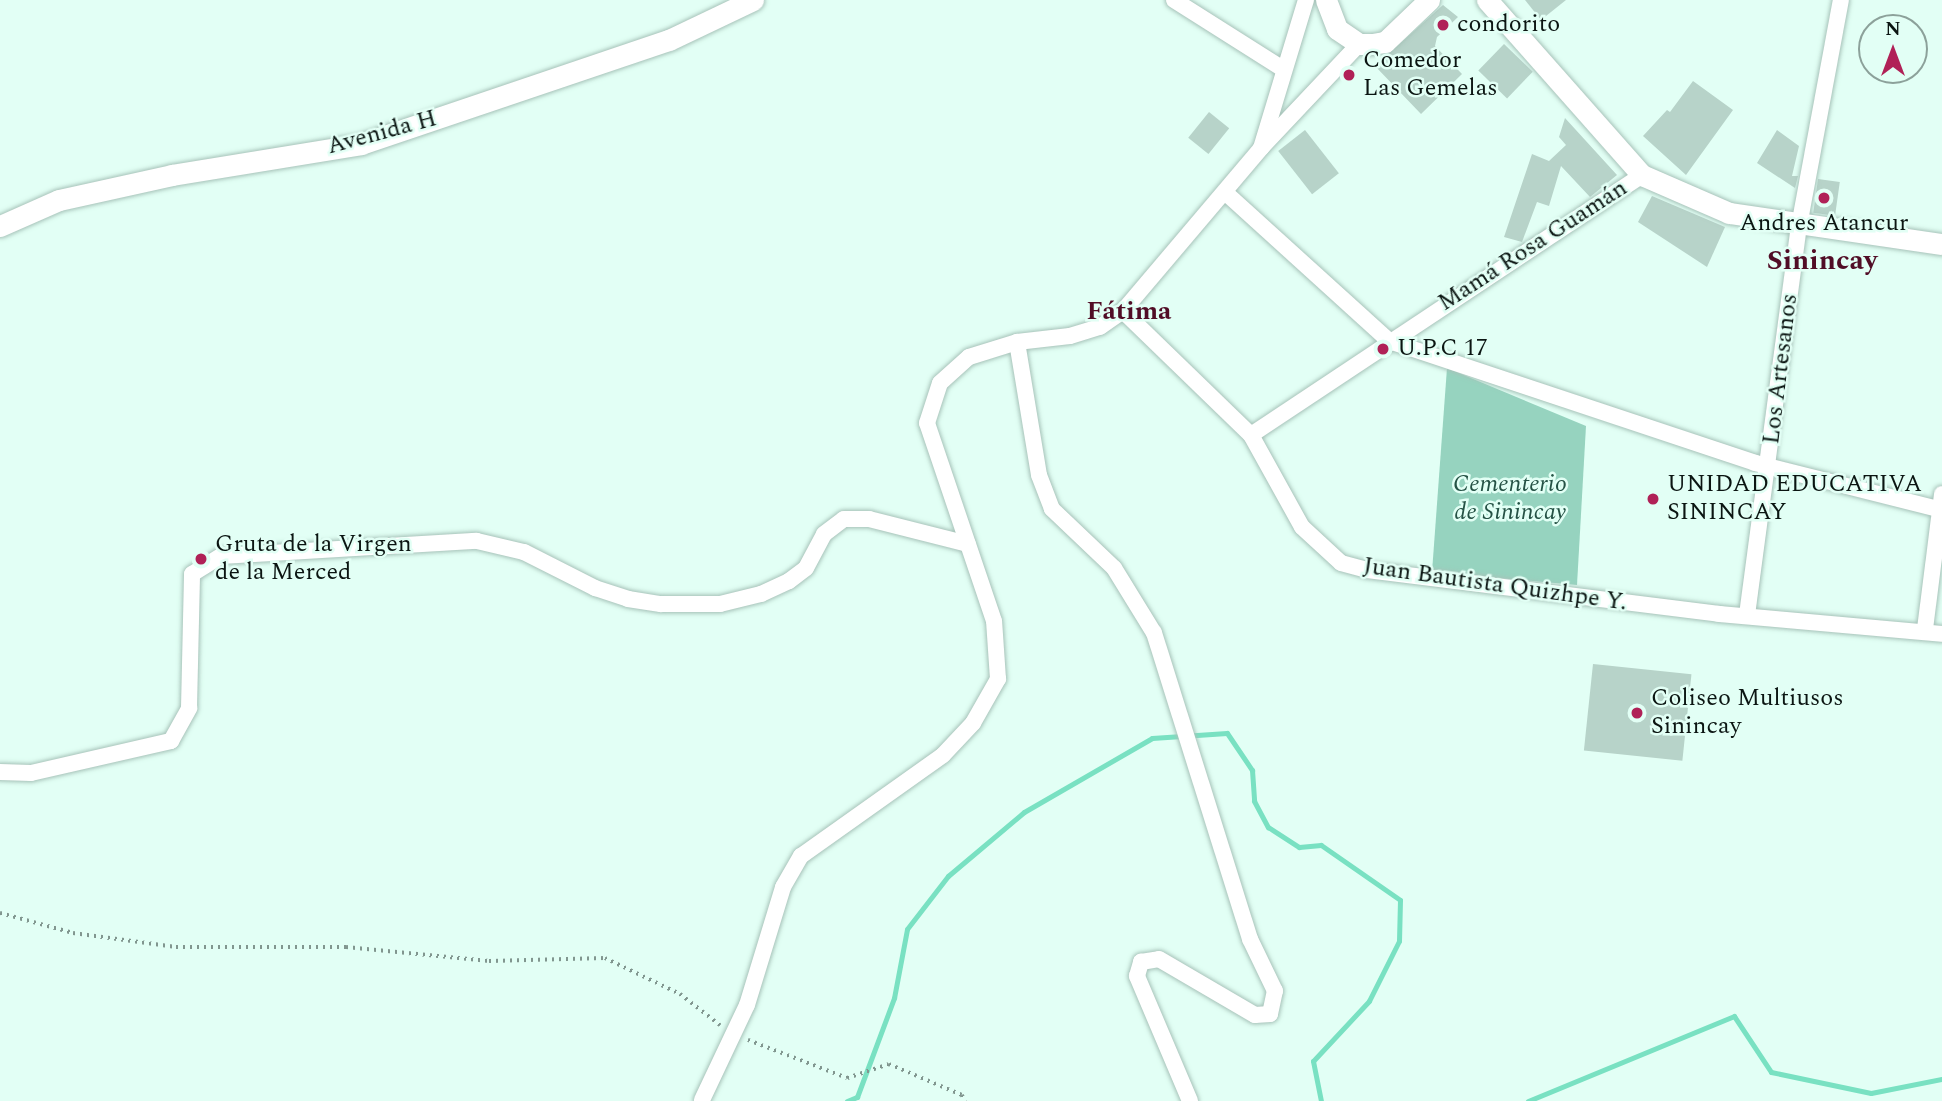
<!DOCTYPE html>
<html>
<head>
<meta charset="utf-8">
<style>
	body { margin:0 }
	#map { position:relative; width:1942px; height:1101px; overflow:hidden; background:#e2fff5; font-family:Spectral,serif }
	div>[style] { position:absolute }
	.green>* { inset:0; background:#96d3bf }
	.stream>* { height:5px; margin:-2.5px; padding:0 2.5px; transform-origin:2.5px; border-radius:2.5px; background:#79e1c2 }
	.building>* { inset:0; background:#b7d3c9; transform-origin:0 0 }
	.path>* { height:3.5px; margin-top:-1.75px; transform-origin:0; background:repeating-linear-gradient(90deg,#81968f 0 2px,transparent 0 7px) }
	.roads { filter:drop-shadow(0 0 2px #a7c3b9) drop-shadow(0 0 2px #a7c3b9) }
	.street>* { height:16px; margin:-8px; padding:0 8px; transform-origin:8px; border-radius:8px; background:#fff }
	.secondary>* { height:21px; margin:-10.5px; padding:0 10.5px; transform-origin:10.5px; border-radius:10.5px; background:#fff }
	.dots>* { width:19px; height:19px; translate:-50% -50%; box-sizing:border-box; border:4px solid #e2fff5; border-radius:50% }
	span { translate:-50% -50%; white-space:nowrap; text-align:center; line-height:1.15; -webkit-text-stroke:5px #e2fff5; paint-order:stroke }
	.poi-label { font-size:24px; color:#0b1512 }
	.left { translate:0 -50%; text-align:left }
	.street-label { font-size:24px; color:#0b1512 }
	.park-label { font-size:24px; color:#255245; font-style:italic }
	.neighbourhood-label { font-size:26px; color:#510d26; font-weight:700 }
	.quarter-label { font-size:28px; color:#510d26; font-weight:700 }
	.north { position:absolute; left:1858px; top:14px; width:70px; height:70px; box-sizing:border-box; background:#e2fff5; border:2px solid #8ca19a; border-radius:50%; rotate:0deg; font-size:19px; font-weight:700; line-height:28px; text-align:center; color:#0b1512 }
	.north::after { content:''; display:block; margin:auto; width:24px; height:32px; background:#b02157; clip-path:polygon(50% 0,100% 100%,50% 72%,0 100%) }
</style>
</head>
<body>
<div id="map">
	<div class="green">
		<div style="clip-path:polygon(1447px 368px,1586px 426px,1577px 585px,1432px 572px)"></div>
	</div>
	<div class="stream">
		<div style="left:847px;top:1101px;width:11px;rotate:-22deg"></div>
		<div style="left:857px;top:1097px;width:106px;rotate:-69.5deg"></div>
		<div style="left:894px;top:998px;width:70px;rotate:-79.3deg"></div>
		<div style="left:907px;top:929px;width:67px;rotate:-52.3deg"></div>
		<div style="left:948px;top:876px;width:99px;rotate:-40.1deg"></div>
		<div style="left:1024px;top:812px;width:148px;rotate:-30deg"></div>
		<div style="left:1152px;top:738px;width:75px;rotate:-3.8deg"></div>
		<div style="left:1227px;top:733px;width:45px;rotate:56deg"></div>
		<div style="left:1252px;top:770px;width:31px;rotate:86deg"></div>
		<div style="left:1254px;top:801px;width:30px;rotate:62deg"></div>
		<div style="left:1268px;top:827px;width:37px;rotate:33deg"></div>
		<div style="left:1299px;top:847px;width:22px;rotate:-5deg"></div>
		<div style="left:1321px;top:845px;width:96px;rotate:34.8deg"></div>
		<div style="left:1400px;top:900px;width:41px;rotate:91.4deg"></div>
		<div style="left:1399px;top:941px;width:67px;rotate:116.6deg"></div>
		<div style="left:1369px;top:1001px;width:82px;rotate:133deg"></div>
		<div style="left:1313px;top:1061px;width:41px;rotate:78.7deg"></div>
		<div style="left:1528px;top:1101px;width:223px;rotate:-22.4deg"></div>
		<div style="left:1734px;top:1016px;width:67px;rotate:56.5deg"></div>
		<div style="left:1771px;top:1072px;width:102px;rotate:11.9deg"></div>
		<div style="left:1871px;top:1093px;width:72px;rotate:-11.2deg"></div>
	</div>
	<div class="building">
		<div style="clip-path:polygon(1525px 0,1566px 0,1541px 20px)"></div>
		<div style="clip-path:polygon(1443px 5px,1458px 17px,1437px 37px,1435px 46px,1462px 74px,1421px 114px,1375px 66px)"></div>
		<div style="left:1504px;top:44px;width:40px;height:37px;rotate:44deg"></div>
		<div style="clip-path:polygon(1693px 81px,1733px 110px,1686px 175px,1643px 136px,1667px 110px,1670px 112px)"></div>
		<div style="left:1209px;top:112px;width:26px;height:33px;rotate:39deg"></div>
		<div style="clip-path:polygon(1565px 118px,1617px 175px,1590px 197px,1561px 166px,1549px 206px,1537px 202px,1522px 242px,1504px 237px,1532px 154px,1549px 161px,1566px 145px,1559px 137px)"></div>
		<div style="left:1305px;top:130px;width:55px;height:34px;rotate:52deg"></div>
		<div style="clip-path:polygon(1777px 130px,1799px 146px,1792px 176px,1798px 176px,1795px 188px,1757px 163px)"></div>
		<div style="left:1818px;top:179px;width:22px;height:34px;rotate:8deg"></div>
		<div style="clip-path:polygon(1652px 196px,1725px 227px,1707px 267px,1638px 222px)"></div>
		<div style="left:1593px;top:664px;width:99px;height:87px;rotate:6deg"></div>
	</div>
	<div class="path">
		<div style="left:0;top:913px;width:76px;rotate:15.3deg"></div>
		<div style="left:73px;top:933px;width:104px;rotate:7.7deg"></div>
		<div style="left:176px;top:947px;width:170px"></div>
		<div style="left:346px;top:947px;width:144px;rotate:5.6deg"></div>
		<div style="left:489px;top:961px;width:116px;rotate:-1.5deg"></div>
		<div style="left:605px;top:958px;width:83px;rotate:25.6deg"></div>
		<div style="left:680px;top:994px;width:51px;rotate:37.8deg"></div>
		<div style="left:748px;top:1040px;width:106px;rotate:21deg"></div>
		<div style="left:847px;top:1078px;width:44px;rotate:-18.4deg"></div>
		<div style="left:889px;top:1064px;width:79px;rotate:23deg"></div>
		<div style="left:962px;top:1095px;width:7px;rotate:63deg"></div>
	</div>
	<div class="roads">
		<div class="street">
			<div style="left:1174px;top:0;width:129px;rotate:32.3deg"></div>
			<div style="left:1261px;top:148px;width:155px;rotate:-73.1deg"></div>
			<div style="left:1227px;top:194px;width:219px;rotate:42.2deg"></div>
			<div style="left:1389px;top:341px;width:386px;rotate:18.4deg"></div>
			<div style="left:1755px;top:463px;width:193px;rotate:14.1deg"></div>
			<div style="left:1123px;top:311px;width:178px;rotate:44.1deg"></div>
			<div style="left:1251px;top:435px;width:105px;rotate:61deg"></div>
			<div style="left:1302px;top:527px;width:53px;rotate:42.7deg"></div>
			<div style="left:1341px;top:563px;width:27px;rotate:15deg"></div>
			<div style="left:1367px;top:570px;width:355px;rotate:7.1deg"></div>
			<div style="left:1719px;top:614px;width:224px;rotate:5.1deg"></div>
			<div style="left:1251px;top:435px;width:470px;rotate:-33.6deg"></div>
			<div style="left:1747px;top:615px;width:392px;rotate:-82.4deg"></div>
			<div style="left:1799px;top:226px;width:230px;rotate:-79.5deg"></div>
			<div style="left:1925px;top:629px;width:136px;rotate:-82.8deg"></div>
			<div style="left:0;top:772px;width:31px;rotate:2deg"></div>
			<div style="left:31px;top:773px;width:144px;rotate:-12.9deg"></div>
			<div style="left:171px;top:741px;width:38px;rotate:-61deg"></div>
			<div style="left:189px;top:708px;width:134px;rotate:-88.7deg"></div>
			<div style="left:192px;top:574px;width:34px;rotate:-32deg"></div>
			<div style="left:221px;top:556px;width:256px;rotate:-3.4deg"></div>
			<div style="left:477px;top:541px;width:48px;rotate:13.2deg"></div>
			<div style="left:524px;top:552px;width:80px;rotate:26.9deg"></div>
			<div style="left:595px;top:588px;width:35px;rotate:18deg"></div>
			<div style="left:628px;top:599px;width:33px;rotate:9deg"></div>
			<div style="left:661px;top:604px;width:59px"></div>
			<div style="left:720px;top:604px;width:42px;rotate:-13.7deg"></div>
			<div style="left:761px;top:594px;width:31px;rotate:-25deg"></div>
			<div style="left:789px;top:581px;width:21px;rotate:-37deg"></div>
			<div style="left:806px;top:568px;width:38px;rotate:-62deg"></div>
			<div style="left:824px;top:534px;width:25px;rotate:-37deg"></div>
			<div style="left:844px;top:519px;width:25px"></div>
			<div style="left:869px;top:519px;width:102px;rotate:14.2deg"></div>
			<div style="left:702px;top:1100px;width:105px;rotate:-64.7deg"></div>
			<div style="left:747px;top:1005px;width:123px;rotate:-73deg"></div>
			<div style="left:783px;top:887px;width:36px;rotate:-60deg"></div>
			<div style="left:801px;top:856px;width:174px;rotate:-35.4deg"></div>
			<div style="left:943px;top:755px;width:44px;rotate:-46.8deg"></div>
			<div style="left:973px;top:723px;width:51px;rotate:-60.4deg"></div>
			<div style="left:998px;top:679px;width:58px;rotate:-93.9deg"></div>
			<div style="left:994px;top:621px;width:209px;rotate:-108.7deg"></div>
			<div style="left:927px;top:423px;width:42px;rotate:-72deg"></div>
			<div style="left:940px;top:383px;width:39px;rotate:-42deg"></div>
			<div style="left:969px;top:357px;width:50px;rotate:-17.4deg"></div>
			<div style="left:1190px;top:1101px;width:136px;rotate:-113deg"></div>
			<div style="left:1137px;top:976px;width:15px;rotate:-74deg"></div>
			<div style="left:1141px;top:962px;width:18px;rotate:-9deg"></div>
			<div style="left:1159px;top:959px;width:111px;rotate:30.3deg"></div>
			<div style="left:1255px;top:1015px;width:15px;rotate:-4deg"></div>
			<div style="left:1270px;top:1014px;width:24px;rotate:-78deg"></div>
			<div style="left:1275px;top:991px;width:58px;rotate:-115.7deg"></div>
			<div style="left:1250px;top:939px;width:321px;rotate:-107.4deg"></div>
			<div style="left:1154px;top:633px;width:76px;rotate:-121.6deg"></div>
			<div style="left:1114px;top:568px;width:86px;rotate:-136.4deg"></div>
			<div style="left:1052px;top:509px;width:36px;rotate:-111deg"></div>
			<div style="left:1039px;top:475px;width:135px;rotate:-99.4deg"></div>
			<div style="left:1017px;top:342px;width:53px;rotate:-6.5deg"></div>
			<div style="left:1070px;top:336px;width:31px;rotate:-17deg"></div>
			<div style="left:1100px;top:327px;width:28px;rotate:-35deg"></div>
			<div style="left:1123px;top:311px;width:214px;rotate:-49.7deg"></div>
			<div style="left:1261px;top:148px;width:143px;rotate:-46.7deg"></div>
		</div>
		<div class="secondary">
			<div style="left:1326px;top:0;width:31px;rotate:69deg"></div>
			<div style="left:1337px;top:29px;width:27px;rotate:34deg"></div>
			<div style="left:1359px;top:44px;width:13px"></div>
			<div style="left:1372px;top:44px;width:13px;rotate:-9deg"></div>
			<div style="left:1385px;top:42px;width:61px;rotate:-43.7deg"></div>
			<div style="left:1487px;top:0;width:234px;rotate:48.5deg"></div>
			<div style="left:1642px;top:175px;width:95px;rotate:23.6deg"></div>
			<div style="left:1729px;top:213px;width:215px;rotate:8.3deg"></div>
			<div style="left:0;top:226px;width:64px;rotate:-23.8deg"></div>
			<div style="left:59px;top:200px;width:116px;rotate:-12.5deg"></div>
			<div style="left:172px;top:175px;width:192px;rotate:-9.3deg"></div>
			<div style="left:361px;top:144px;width:325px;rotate:-18.7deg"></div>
			<div style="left:669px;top:40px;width:93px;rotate:-25.5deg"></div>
		</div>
	</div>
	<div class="dots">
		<div style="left:1443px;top:25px;background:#b02157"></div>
		<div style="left:1349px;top:75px;background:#b02157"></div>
		<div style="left:1824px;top:198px;background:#b02157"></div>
		<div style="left:1383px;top:349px;background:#b02157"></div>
		<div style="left:1653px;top:499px;background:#b02157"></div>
		<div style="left:201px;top:559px;background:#b02157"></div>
		<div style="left:1637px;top:713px;background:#b02157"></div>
	</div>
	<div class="poi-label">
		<span class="left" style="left:1457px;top:25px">condorito</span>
		<span class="left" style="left:1363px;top:75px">Comedor<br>Las Gemelas</span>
		<span style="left:1824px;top:224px">Andres Atancur</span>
		<span class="left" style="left:1397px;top:349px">U.P.C 17</span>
		<span class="left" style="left:1667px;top:499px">UNIDAD EDUCATIVA<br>SININCAY</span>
		<span class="left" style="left:215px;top:559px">Gruta de la Virgen<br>de la Merced</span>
		<span class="left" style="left:1651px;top:713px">Coliseo Multiusos<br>Sinincay</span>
	</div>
	<div class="street-label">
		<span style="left:382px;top:133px;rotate:-15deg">Avenida H</span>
		<span style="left:1533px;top:246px;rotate:-33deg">Mamá Rosa Guamán</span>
		<span style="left:1781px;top:369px;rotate:-83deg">Los Artesanos</span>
		<span style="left:1495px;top:585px;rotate:8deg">Juan Bautista Quizhpe Y.</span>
	</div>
	<div class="park-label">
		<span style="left:1510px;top:499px">Cementerio<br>de Sinincay</span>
	</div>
	<div class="neighbourhood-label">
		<span style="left:1129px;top:312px">Fátima</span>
	</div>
	<div class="quarter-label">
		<span style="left:1822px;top:261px">Sinincay</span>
	</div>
	<div class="north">N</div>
</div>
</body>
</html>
